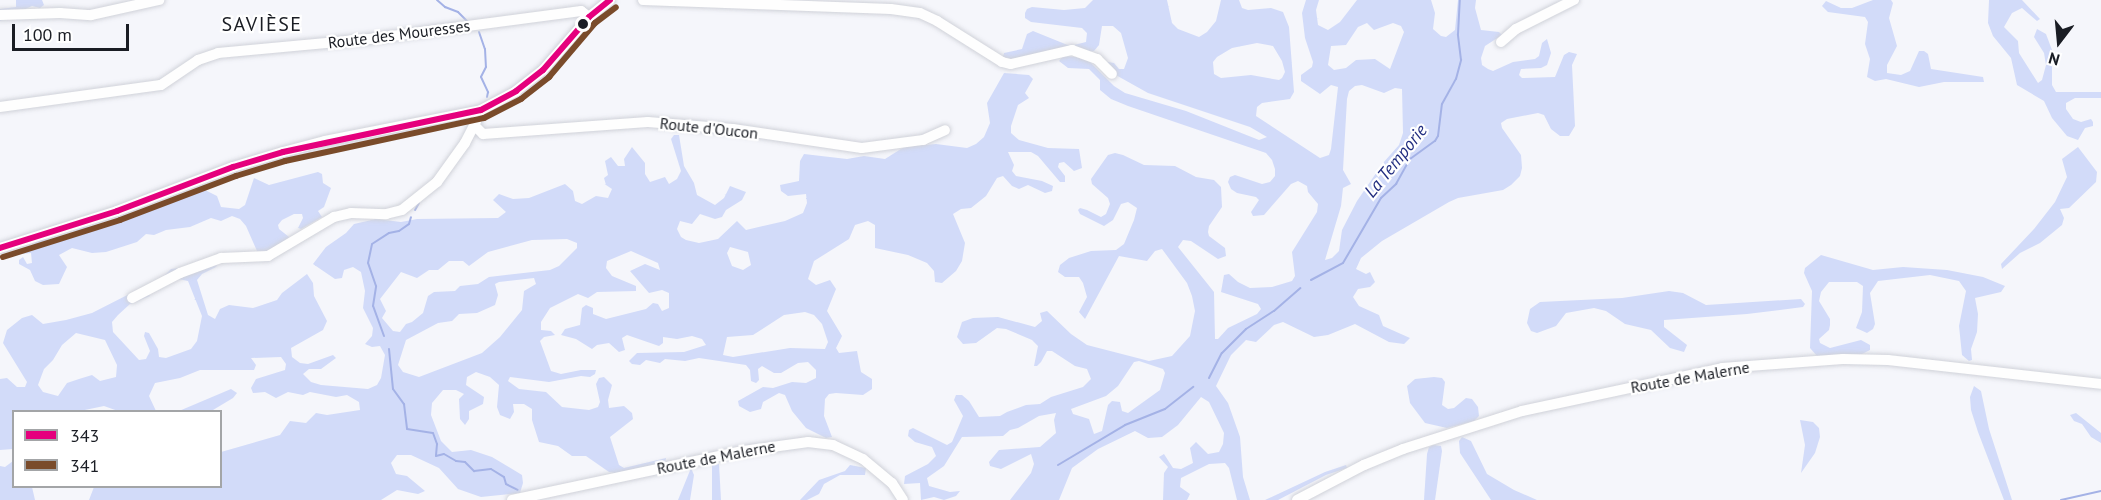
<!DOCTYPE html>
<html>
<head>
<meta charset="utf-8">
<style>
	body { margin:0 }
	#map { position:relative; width:2101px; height:500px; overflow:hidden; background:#f5f6fb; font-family:"PT Sans",sans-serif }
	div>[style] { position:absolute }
	.green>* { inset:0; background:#d2dbf9 }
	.stream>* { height:2px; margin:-1px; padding:0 1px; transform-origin:1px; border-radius:1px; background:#a4b2e6 }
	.roads { filter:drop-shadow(0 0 2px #d0d2d9) drop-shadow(0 0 2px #d0d2d9) }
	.minor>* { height:10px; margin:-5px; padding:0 5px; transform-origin:5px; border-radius:5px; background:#fefefe }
	.bus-1>* { height:6px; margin:-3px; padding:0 3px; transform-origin:3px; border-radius:3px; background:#e5007d }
	.bus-2>* { height:6px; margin:-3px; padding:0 3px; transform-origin:3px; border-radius:3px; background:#7a4b2a }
	.dots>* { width:16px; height:16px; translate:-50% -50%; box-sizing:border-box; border:3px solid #fff; border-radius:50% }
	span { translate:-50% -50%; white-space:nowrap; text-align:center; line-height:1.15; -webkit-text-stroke:4.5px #fff; paint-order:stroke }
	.street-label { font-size:16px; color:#1a1d24 }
	.water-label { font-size:18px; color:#222e81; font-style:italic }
	.quarter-label { font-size:20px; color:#1a1d24; letter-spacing:1.5px }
	.legend { position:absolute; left:12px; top:410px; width:210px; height:78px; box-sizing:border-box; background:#fff; border:2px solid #a3a5a7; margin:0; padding:8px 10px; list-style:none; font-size:18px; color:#1a1d24 }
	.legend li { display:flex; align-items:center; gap:12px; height:30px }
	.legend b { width:30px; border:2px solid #a3a5a7 }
	.north { position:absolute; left:2029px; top:12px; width:60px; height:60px; -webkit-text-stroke:4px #fff; paint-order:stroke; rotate:196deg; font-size:16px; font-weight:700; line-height:24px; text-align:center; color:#1a1d24 }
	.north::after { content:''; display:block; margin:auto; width:21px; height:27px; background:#1a1d24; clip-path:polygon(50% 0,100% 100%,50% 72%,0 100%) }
	.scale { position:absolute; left:12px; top:24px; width:117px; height:27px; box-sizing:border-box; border:3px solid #1a1d24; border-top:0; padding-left:8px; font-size:18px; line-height:21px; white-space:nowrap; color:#1a1d24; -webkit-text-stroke:4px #fff; paint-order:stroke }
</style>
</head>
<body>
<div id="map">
	<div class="green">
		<div style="clip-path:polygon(16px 0,42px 0,44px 5px,40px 8px,32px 6px,0 21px,0 9px,16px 7px)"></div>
		<div style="clip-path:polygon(evenodd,1093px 0,1167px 0,1172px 23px,1178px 29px,1199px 37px,1207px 32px,1216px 21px,1221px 0,1239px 0,1242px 8px,1248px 10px,1271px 8px,1283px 12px,1289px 27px,1294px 92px,1290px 99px,1262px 103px,1257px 107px,1256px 116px,1320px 158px,1329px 155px,1331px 149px,1338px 87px,1331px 85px,1320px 94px,1301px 81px,1301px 75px,1312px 67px,1313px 62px,1305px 38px,1302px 13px,1306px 0,1319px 0,1316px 10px,1318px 25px,1328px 30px,1340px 22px,1357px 0,1431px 0,1435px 13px,1433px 29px,1441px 36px,1446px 37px,1455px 30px,1458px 0,1476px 0,1475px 8px,1481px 30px,1499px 32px,1502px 35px,1485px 46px,1481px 58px,1482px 65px,1488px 69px,1493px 71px,1513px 62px,1535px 59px,1539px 56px,1542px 43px,1547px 39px,1551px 53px,1547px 65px,1541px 68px,1521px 69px,1519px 75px,1522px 78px,1555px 77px,1564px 55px,1569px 52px,1577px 54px,1572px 65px,1575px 126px,1569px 136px,1560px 136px,1551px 129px,1544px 115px,1538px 113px,1507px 119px,1501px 123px,1502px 128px,1521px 155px,1522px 168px,1520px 176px,1511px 185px,1503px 190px,1458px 198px,1449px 202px,1382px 241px,1361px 258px,1356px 269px,1366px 274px,1370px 272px,1375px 282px,1370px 287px,1358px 289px,1353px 297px,1359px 306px,1379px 315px,1383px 326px,1410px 338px,1404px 344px,1389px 342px,1355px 324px,1328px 335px,1314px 337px,1283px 322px,1274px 325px,1256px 342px,1246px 340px,1231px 355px,1216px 386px,1228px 403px,1240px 437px,1243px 477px,1250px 500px,1237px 500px,1229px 468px,1225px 463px,1209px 464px,1181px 478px,1180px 487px,1190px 494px,1187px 500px,1163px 500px,1164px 473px,1168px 467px,1159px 457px,1164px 454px,1173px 468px,1181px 469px,1193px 463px,1190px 448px,1196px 442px,1208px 454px,1219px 452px,1223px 444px,1224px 433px,1209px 402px,1201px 397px,1178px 425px,1162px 437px,1148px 438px,1135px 431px,1098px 449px,1072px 468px,1059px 500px,1010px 500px,1031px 473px,1034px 464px,1031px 454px,1001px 469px,990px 466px,989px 462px,999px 450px,1040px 447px,1056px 433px,1054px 420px,1056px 413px,1039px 416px,1018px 428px,1010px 430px,1003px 436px,962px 437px,944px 466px,927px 478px,929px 486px,950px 492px,960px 491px,956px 496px,944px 500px,934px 497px,921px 500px,920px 483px,904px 484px,905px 476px,928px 464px,936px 456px,932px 447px,915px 442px,908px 436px,909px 430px,913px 428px,947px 445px,952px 442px,963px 416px,954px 400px,956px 395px,962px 395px,969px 401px,979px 417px,1000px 416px,1007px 412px,1026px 405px,1040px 404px,1051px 397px,1083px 387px,1091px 379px,1087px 369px,1075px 366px,1052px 351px,1047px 351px,1041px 362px,1037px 366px,1034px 366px,1038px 346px,1032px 340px,1006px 329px,997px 328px,976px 343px,963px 344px,957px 337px,962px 322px,973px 318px,998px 317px,1035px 327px,1042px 321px,1040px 313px,1047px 311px,1071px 334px,1087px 345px,1149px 361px,1172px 356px,1190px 336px,1195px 311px,1192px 296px,1187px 283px,1162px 249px,1155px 251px,1147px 261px,1119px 256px,1085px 319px,1079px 312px,1087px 297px,1083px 283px,1079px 277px,1065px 277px,1058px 272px,1060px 265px,1069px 258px,1091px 251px,1116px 250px,1124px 244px,1134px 220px,1137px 208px,1128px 202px,1121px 204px,1113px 220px,1104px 226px,1080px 214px,1078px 210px,1080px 208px,1087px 210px,1101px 217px,1106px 214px,1110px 204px,1108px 198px,1092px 184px,1091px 179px,1108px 155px,1115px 153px,1123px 155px,1144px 165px,1175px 166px,1196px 177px,1214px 180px,1221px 187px,1222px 207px,1209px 226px,1208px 232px,1209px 236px,1225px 248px,1226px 256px,1218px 259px,1191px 241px,1183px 240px,1178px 247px,1214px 292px,1215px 339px,1218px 339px,1228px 328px,1257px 314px,1261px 309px,1258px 304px,1221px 292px,1224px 275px,1229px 274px,1238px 282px,1250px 288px,1272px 287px,1292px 281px,1295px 276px,1292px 252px,1317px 212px,1318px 204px,1308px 192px,1307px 186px,1298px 181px,1291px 184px,1264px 215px,1253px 216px,1251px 212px,1259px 200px,1256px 197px,1237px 193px,1231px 189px,1228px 182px,1230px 177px,1235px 175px,1262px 184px,1270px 182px,1275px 176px,1275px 169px,1272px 160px,1266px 153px,1128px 106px,1111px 99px,1100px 90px,1100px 80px,1089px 69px,1068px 68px,1059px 61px,1063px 56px,1086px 58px,1114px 86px,1125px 93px,1186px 111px,1259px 140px,1267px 137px,1250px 127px,1148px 93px,1114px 74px,1106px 65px,1108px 62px,1114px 63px,1119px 69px,1124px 69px,1128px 58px,1121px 33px,1113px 26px,1102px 26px,1099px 45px,1094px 51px,1011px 59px,1003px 57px,1004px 53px,1022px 49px,1027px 34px,1033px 31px,1070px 46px,1086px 42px,1087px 33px,1082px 28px,1031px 22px,1025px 18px,1025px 13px,1027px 9px,1032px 7px,1064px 10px,1085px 8px,1093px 0,1367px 23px,1374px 30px,1393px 23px,1401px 26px,1404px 32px,1390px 69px,1375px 59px,1356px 60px,1346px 68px,1334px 70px,1328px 65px,1331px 46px,1346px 45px,1358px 27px,1367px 23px,1093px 0,1257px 43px,1273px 46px,1282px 61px,1285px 72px,1282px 78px,1279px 80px,1251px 75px,1221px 78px,1214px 74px,1213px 62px,1217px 57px,1232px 48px,1257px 43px,1093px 0,1362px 85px,1384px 93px,1395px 88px,1402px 89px,1403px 133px,1399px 145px,1383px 163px,1357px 201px,1342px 230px,1339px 251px,1332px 258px,1325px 260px,1341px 206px,1343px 188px,1351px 184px,1343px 170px,1347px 99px,1349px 91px,1355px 86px,1362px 85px,1093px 0,1139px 361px,1163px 369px,1165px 373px,1160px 390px,1128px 413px,1122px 411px,1120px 402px,1112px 401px,1108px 405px,1102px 431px,1094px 434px,1089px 419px,1073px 414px,1071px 409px,1106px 396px,1118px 386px,1134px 362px,1139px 361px)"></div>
		<div style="clip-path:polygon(1873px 0,1891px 0,1893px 3px,1889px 18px,1897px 46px,1887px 65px,1887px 73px,1901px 75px,1910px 71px,1919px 51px,1924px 51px,1928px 54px,1931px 69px,1983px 77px,1984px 82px,1944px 82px,1919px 87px,1886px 79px,1875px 81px,1867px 77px,1870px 59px,1865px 44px,1868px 22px,1865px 17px,1828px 12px,1822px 6px,1826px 1px,1841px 8px,1852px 8px)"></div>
		<div style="clip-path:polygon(1989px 0,2022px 0,2040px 19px,2037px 21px,2022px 8px,2012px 13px,2004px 27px,2018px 41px,2019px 53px,2038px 83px,2042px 80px,2046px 65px,2044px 53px,2034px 37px,2037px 29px,2046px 34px,2052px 50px,2052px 85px,2056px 92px,2101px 92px,2101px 98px,2075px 98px,2066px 103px,2066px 109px,2073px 119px,2081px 122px,2091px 119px,2093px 122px,2093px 126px,2085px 128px,2078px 140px,2067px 136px,2052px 118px,2044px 101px,2017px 85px,2011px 58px,1993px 36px,1988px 23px)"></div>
		<div style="clip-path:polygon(evenodd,1004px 73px,1029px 75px,1033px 79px,1025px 93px,1029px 98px,1018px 105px,1011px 126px,1011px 133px,1019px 140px,1048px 148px,1079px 149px,1082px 168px,1074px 171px,1064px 162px,1059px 163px,1058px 167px,1065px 176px,1065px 182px,1060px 182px,1038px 156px,1031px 152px,1008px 152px,1014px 165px,1012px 171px,1016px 176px,1042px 181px,1053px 186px,1052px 191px,1045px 193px,1028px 185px,1019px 189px,1012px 186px,1003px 176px,997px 178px,986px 196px,971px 208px,961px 209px,953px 214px,965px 243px,962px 261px,956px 271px,942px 283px,935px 282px,934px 271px,927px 263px,908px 255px,875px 248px,875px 225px,868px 221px,855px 225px,849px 239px,814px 261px,808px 279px,816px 285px,830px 280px,836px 289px,827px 311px,842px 336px,836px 348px,839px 353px,857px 351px,861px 372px,872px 379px,872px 389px,863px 395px,836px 393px,829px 394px,825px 399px,824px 416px,832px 437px,826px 438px,806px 428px,792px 411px,785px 395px,779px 393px,763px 402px,761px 409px,750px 412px,739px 406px,738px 401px,763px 387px,773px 388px,792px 382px,806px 383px,816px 378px,816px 370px,808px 362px,798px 363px,781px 373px,774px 373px,762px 366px,758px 369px,759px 380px,756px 383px,751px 381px,750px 370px,746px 365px,699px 358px,685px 361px,665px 359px,660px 363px,646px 360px,640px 365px,632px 364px,629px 361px,637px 353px,684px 352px,706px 345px,702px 339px,692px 336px,677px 339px,663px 337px,663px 343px,659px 346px,627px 335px,622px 338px,625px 350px,619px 352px,609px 343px,597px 345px,592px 349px,576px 339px,561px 335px,565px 329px,580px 325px,582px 308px,586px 305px,593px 308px,593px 314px,606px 319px,646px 309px,653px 303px,658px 304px,662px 311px,669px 308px,669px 293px,662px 290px,649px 293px,630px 271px,645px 264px,660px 270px,658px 263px,631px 251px,607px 261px,606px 268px,612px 276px,636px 286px,636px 291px,597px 292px,588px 298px,578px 294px,550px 308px,541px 322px,541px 330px,551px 331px,555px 335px,544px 337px,540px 341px,551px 371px,561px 374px,581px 370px,596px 370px,595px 374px,590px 377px,581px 376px,549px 382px,510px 377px,508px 381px,519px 389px,546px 392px,562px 407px,589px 410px,598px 407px,600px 402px,596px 384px,599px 378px,604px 377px,612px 385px,608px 400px,609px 408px,624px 406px,632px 413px,633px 419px,610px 437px,619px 465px,624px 468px,666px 458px,665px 463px,616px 473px,609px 472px,586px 456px,572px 456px,558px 446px,539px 442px,532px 420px,532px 409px,524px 404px,513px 404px,514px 412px,510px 419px,500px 415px,497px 407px,499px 385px,490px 377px,476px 372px,467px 377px,466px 385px,484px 397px,483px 404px,469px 411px,469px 419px,465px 425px,460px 419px,459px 399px,464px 394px,456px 390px,443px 390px,432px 403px,431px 415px,441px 441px,452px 452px,471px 450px,492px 457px,522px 475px,523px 483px,520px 493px,481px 497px,458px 489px,439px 468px,411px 455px,397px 455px,391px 463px,396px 474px,407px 476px,425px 491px,418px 494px,397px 490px,381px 500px,89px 500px,94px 487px,220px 486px,221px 452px,280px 435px,290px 421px,306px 423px,316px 413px,327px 415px,360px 410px,359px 402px,347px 395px,336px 397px,310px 392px,303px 395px,288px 392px,276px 398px,265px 392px,253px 393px,251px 388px,256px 379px,285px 370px,286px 364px,281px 357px,251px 358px,256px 365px,254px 370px,200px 370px,180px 378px,155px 383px,149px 396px,156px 411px,118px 411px,104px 406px,80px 411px,14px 412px,13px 449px,0 450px,0 379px,7px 378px,17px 387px,25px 387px,27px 382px,3px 343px,7px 330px,22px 318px,32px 315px,43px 324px,66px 320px,92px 313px,145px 286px,150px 296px,130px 304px,118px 315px,112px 322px,113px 332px,139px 360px,146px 359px,150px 351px,144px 336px,145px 332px,149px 333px,158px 349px,159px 357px,166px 358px,191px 349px,197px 341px,202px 316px,188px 281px,164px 276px,171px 269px,218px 263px,216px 267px,202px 274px,197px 280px,208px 315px,215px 319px,220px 309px,229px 305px,253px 308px,277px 300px,282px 293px,307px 274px,313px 283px,314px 296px,327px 321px,323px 330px,291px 348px,292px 357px,300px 363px,308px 364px,333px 355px,336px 358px,321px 369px,309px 369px,303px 374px,311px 382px,321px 385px,368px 389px,377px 385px,381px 378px,385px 355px,380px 346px,372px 347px,365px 344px,372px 336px,373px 328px,363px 308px,365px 291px,361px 272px,353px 267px,344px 270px,342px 278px,335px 279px,313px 264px,326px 247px,346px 233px,354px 224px,376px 219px,401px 222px,417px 219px,498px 218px,506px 212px,493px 200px,499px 194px,513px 199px,529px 198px,565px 184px,573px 191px,575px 201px,582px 204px,596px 196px,608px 198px,612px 189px,606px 185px,604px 178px,608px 175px,605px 161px,611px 157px,618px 166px,625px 166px,624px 159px,632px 147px,645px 163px,645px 174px,650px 182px,665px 177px,669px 184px,677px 179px,681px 171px,671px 139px,674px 135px,679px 135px,684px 166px,694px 183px,697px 195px,715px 205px,724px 198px,730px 186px,746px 192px,742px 200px,726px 210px,722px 217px,715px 219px,700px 214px,692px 224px,680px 221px,677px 229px,681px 237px,686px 240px,699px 243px,718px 239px,737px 221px,746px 230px,785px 221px,803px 213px,807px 203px,806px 194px,788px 196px,781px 191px,780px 185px,799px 181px,800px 161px,804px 154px,847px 159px,864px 156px,885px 159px,904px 147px,936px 144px,967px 148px,976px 144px,984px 137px,990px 123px,987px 103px,1004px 73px,567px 239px,577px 243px,577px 248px,559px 266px,550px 270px,489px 277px,478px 284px,460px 286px,455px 291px,434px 292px,428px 296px,423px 313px,412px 322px,406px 324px,400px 332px,393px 331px,382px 318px,386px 311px,380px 299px,401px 272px,417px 278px,429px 270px,438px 270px,449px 261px,463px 261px,469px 266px,488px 252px,532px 240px,567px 239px,1004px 73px,730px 247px,748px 252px,751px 265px,743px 270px,732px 266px,727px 253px,730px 247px,1004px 73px,534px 278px,536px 284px,524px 291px,522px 310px,500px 337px,482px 353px,419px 377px,403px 372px,398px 365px,406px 340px,438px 323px,452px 321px,459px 314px,477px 313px,495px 305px,498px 295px,495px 284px,499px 282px,534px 278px,1004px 73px,805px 312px,814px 315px,822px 324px,828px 342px,825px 349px,790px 348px,733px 357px,723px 355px,727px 337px,753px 335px,784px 315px,805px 312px,1004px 73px,76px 333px,105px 340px,117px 365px,116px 377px,100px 381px,92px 375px,79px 379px,67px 383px,58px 396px,43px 392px,38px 385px,44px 369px,53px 360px,62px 345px,76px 333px)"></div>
		<div style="clip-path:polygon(2078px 147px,2097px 172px,2096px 182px,2069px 208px,2060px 209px,2064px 218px,2062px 225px,2040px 243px,2020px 253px,2002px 269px,2001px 264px,2034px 229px,2055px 202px,2067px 177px,2062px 159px)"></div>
		<div style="clip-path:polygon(318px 172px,322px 174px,323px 183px,331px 188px,324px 207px,318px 211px,322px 217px,301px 229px,298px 228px,303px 218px,302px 214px,294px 214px,282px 220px,278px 225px,279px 229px,289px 237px,287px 241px,265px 253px,257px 251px,246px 226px,240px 219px,232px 216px,221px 221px,211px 218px,190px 227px,166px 230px,154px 235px,146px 234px,137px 242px,106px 252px,92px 253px,72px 248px,59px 255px,67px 267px,59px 284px,43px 285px,35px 281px,30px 270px,19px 264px,19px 260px,23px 257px,27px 264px,32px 263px,31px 253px,0 256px,27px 249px,39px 240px,63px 237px,83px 227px,101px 227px,203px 189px,217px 196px,221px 207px,239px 209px,245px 205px,254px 178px,269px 185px)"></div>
		<div style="clip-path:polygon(1821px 255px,1873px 270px,1903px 267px,1947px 270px,1983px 277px,2005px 286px,2001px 292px,1975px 298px,1978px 314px,1977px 332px,1971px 349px,1972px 360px,1969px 361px,1962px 355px,1959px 326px,1966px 291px,1959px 281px,1930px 275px,1878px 281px,1870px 293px,1875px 324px,1873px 329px,1867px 333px,1856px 328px,1862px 312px,1863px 286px,1857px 282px,1829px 282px,1821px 292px,1819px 301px,1830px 319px,1830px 325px,1829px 330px,1819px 339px,1820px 343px,1830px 348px,1861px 340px,1870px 345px,1870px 350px,1858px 356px,1817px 356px,1810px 348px,1812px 291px,1804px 273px,1805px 268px)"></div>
		<div style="clip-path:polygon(1669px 291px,1683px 293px,1706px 305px,1801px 299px,1805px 304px,1803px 307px,1747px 314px,1664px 320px,1664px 327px,1687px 345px,1684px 352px,1670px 348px,1651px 330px,1625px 324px,1606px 311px,1594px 308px,1566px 313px,1556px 326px,1537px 333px,1531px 331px,1527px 323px,1530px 309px,1540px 302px,1622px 298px)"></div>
		<div style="clip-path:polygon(1434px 377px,1442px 378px,1445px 382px,1442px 405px,1448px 409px,1454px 408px,1466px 398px,1472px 399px,1478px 407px,1479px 416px,1474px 421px,1447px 428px,1425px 423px,1410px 403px,1407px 386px,1415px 379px)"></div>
		<div style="clip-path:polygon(1974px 386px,1981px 391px,1989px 429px,2012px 500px,2004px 500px,1978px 432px,1971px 410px,1970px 397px)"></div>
		<div style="clip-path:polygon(231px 389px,237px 393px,233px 398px,213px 410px,179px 411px)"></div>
		<div style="clip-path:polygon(2076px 413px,2101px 433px,2101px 443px,2091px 437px,2082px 424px,2074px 421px,2070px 415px)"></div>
		<div style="clip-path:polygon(1800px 420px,1813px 422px,1819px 428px,1820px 437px,1815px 453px,1801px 473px,1805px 445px)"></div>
		<div style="clip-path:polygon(1462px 437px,1471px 441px,1487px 474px,1514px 490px,1537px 500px,1491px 500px,1460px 453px,1459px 441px)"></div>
		<div style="clip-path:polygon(1434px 445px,1441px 446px,1442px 451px,1435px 500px,1424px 500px,1427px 454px,1429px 447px)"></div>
		<div style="clip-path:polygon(13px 461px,14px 486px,32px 487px,35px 500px,0 500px,0 466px,5px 467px)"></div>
		<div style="clip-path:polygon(719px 464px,721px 500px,712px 500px,712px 465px)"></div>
		<div style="clip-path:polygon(850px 465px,866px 468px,865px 475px,840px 475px,824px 484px,819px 494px,807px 500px,800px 500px,819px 480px,845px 471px)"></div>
		<div style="clip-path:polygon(1346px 465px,1347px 468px,1326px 475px,1278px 500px,1265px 500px,1325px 472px)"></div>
		<div style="clip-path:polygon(691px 468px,694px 475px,690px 500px,678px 500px)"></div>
	</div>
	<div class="stream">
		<div style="left:437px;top:0;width:11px;rotate:41deg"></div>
		<div style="left:445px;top:7px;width:14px;rotate:21deg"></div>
		<div style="left:458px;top:12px;width:13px;rotate:45deg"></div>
		<div style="left:479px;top:32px;width:18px;rotate:71deg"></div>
		<div style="left:485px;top:49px;width:18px;rotate:87deg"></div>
		<div style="left:486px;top:67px;width:11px;rotate:117deg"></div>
		<div style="left:481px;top:77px;width:17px;rotate:65deg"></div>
		<div style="left:488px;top:92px;width:5px;rotate:101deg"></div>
		<div style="left:415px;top:210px;width:8px;rotate:-60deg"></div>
		<div style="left:1311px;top:280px;width:36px;rotate:-28deg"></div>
		<div style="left:1343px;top:263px;width:75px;rotate:-59.7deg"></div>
		<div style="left:1381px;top:198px;width:21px;rotate:-43deg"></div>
		<div style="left:1396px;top:184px;width:29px;rotate:-61deg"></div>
		<div style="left:1410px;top:159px;width:31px;rotate:-36deg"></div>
		<div style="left:1435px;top:141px;width:6px;rotate:-59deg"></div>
		<div style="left:1438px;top:136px;width:32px;rotate:-83deg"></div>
		<div style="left:1442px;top:104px;width:29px;rotate:-61deg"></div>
		<div style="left:1456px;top:79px;width:20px;rotate:-75deg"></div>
		<div style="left:1461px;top:60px;width:26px;rotate:-97deg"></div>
		<div style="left:1458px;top:34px;width:34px;rotate:-87deg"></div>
		<div style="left:384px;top:336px;width:32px;rotate:-110deg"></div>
		<div style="left:373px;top:306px;width:20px;rotate:-81deg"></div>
		<div style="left:376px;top:286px;width:24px;rotate:-109deg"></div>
		<div style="left:368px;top:263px;width:19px;rotate:-78deg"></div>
		<div style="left:372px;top:244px;width:20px;rotate:-33deg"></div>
		<div style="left:389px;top:233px;width:10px;rotate:-11deg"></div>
		<div style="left:399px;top:231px;width:12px;rotate:-35deg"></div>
		<div style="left:409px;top:224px;width:7px;rotate:-74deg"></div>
		<div style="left:389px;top:349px;width:40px;rotate:84.3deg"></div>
		<div style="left:393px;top:389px;width:19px;rotate:54deg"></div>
		<div style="left:404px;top:404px;width:25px;rotate:83deg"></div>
		<div style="left:407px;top:429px;width:26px;rotate:9deg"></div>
		<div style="left:433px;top:433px;width:12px;rotate:70deg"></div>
		<div style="left:437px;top:444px;width:12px;rotate:95deg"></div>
		<div style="left:436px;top:456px;width:8px;rotate:-14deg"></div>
		<div style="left:444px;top:454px;width:14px;rotate:30deg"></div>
		<div style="left:456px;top:461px;width:9px;rotate:6deg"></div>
		<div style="left:465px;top:462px;width:13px;rotate:45deg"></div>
		<div style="left:474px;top:471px;width:17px;rotate:-7deg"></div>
		<div style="left:491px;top:469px;width:15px;rotate:32deg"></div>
		<div style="left:504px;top:477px;width:7px;rotate:74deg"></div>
		<div style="left:506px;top:484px;width:13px;rotate:27deg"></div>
		<div style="left:1209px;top:378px;width:28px;rotate:-63deg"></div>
		<div style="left:1222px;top:353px;width:34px;rotate:-45deg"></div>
		<div style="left:1246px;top:329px;width:33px;rotate:-33deg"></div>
		<div style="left:1274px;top:311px;width:35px;rotate:-41deg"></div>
		<div style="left:1058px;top:465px;width:78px;rotate:-30.8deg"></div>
		<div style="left:1125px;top:425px;width:43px;rotate:-21.8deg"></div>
		<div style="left:1165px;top:409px;width:36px;rotate:-38deg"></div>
		<div style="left:2061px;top:500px;width:41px;rotate:-12.7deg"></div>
	</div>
	<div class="roads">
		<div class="minor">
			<div style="left:643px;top:0;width:248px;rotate:2.1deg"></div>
			<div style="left:891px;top:9px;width:29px;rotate:8deg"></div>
			<div style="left:920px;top:13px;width:19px;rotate:25deg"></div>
			<div style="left:937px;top:21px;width:77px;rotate:32.2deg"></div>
			<div style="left:1002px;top:62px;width:9px;rotate:13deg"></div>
			<div style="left:1011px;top:64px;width:63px;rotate:-12.9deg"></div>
			<div style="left:1072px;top:50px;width:27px;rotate:20deg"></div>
			<div style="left:1097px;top:59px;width:21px;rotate:45deg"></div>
			<div style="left:0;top:15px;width:60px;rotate:-1.9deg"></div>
			<div style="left:60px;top:13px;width:31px;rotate:4deg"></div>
			<div style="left:91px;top:15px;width:70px;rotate:-12.4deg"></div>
			<div style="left:1501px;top:42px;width:20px;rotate:-41deg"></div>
			<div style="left:1516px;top:29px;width:65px;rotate:-26.6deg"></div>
			<div style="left:0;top:107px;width:162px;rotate:-7.8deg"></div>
			<div style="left:161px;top:85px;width:45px;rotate:-34deg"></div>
			<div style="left:198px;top:60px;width:21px;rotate:-19deg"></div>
			<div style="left:218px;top:53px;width:152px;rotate:-5.3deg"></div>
			<div style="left:369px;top:39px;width:214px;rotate:-7.5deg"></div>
			<div style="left:581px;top:11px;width:10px;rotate:37deg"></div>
			<div style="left:474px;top:125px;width:13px;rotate:45deg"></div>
			<div style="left:483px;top:134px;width:165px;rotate:-4.2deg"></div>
			<div style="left:648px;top:122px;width:85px;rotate:4.7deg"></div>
			<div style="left:733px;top:129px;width:130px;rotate:8.4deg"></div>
			<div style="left:862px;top:148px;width:62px;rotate:-7.5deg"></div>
			<div style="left:923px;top:140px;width:24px;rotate:-24deg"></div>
			<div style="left:0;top:248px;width:123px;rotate:-17.5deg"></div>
			<div style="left:117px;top:211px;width:124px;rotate:-20.8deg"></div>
			<div style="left:233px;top:167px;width:52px;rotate:-16.7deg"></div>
			<div style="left:283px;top:152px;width:43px;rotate:-14.7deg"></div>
			<div style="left:325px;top:141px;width:159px;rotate:-11.2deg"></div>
			<div style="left:481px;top:110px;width:40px;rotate:-28deg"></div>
			<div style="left:516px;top:91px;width:34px;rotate:-38deg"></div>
			<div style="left:543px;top:70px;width:70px;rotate:-49deg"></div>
			<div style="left:589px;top:17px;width:27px;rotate:-39deg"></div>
			<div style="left:132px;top:298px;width:54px;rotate:-27.5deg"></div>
			<div style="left:180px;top:273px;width:44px;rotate:-20.1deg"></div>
			<div style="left:221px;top:258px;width:47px;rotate:-2.4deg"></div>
			<div style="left:268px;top:256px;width:77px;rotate:-30.6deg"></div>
			<div style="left:334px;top:217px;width:17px;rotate:-13deg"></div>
			<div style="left:351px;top:213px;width:35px;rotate:2deg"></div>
			<div style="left:386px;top:214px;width:16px;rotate:-14deg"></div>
			<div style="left:402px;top:210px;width:45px;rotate:-38.7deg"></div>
			<div style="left:437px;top:182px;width:48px;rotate:-54.3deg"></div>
			<div style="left:465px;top:143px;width:25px;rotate:-63deg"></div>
			<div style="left:512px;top:500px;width:236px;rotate:-12deg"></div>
			<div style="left:743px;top:451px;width:66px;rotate:-7.9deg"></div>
			<div style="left:808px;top:442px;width:25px;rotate:7deg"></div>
			<div style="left:833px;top:445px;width:33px;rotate:25deg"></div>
			<div style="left:863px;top:459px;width:38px;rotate:40deg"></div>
			<div style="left:892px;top:483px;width:20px;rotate:57deg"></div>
			<div style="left:1297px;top:500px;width:76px;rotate:-27.6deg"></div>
			<div style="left:1364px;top:465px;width:42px;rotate:-22.3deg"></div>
			<div style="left:1403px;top:449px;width:125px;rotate:-17.7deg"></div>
			<div style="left:1522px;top:411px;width:205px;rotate:-12.1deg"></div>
			<div style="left:1722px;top:368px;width:121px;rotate:-4.3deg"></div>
			<div style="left:1843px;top:359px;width:45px;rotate:1.3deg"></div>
			<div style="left:1888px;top:360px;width:214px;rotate:6.4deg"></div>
		</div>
	</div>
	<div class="bus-1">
		<div style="left:0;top:248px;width:123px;rotate:-17.5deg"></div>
		<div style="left:117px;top:211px;width:124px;rotate:-20.8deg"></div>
		<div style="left:233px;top:167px;width:52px;rotate:-16.7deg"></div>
		<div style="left:283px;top:152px;width:202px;rotate:-12deg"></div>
		<div style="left:481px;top:110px;width:40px;rotate:-28deg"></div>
		<div style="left:516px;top:91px;width:34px;rotate:-38deg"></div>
		<div style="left:543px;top:70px;width:70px;rotate:-49deg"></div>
		<div style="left:589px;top:17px;width:27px;rotate:-39deg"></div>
	</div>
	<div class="bus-2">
		<div style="left:3px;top:257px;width:123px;rotate:-17.5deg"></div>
		<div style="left:120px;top:220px;width:124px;rotate:-20.8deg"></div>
		<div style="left:236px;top:176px;width:51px;rotate:-17deg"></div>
		<div style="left:285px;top:161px;width:204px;rotate:-12.2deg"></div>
		<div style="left:484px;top:118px;width:42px;rotate:-27.2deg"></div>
		<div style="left:521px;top:99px;width:36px;rotate:-38deg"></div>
		<div style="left:549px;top:77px;width:71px;rotate:-49.6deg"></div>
		<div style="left:595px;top:23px;width:26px;rotate:-37deg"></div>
	</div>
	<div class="dots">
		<div style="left:583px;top:24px;background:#1a1d24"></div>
	</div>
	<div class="street-label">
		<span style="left:399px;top:34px;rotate:-7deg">Route des Mouresses</span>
		<span style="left:709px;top:128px;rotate:6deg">Route d'Oucon</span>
		<span style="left:1690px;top:377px;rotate:-10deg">Route de Malerne</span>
		<span style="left:716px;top:457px;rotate:-11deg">Route de Malerne</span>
	</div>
	<div class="water-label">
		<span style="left:1396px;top:161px;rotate:-51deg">La Temporie</span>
	</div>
	<div class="quarter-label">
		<span style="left:262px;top:24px">SAVIÈSE</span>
	</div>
	<ul class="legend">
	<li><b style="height:8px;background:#e5007d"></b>343</li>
	<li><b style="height:8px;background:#7a4b2a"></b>341</li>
	</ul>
	<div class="north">N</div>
	<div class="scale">100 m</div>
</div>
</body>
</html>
